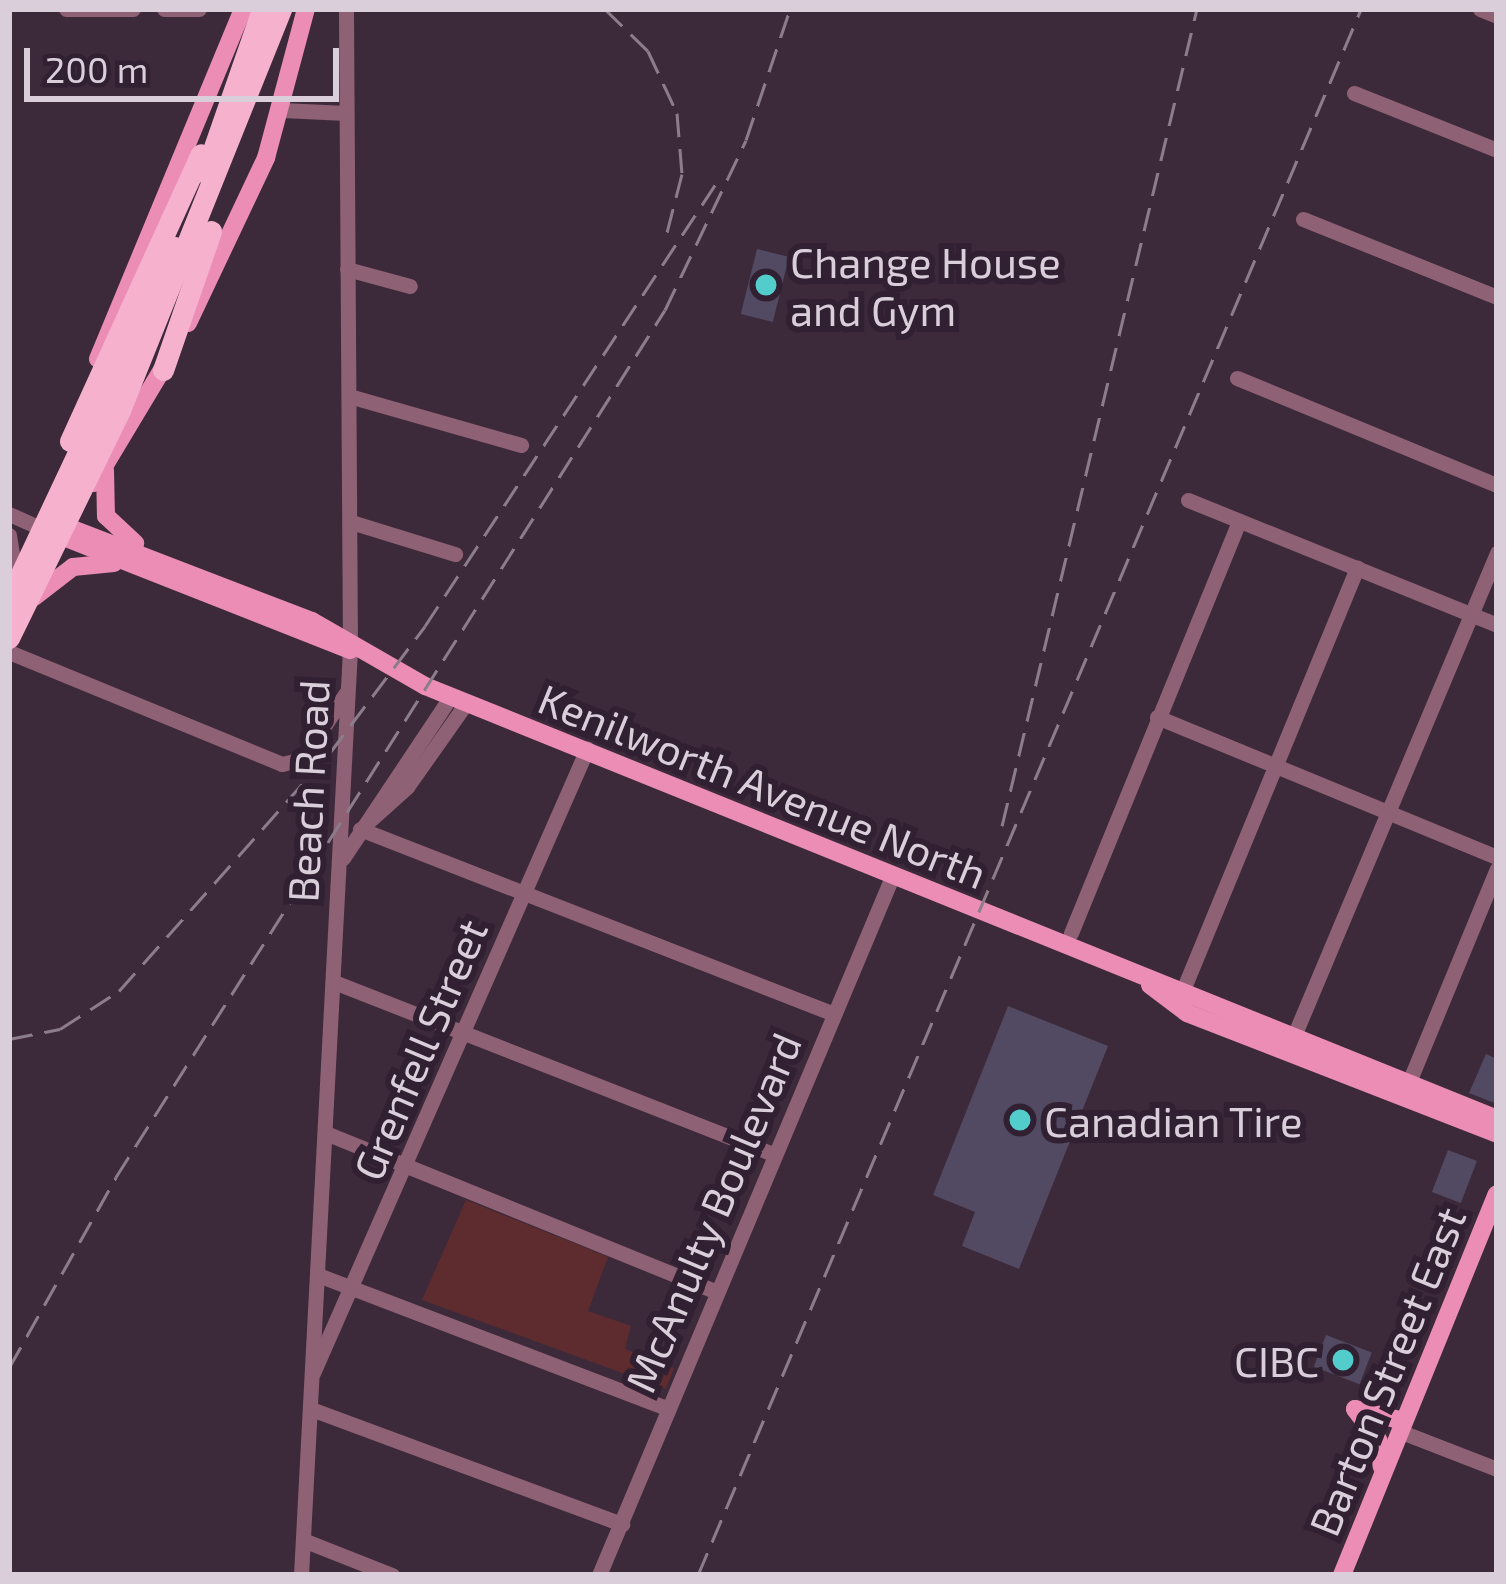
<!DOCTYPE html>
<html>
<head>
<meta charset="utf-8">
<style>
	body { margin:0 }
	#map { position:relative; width:1506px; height:1584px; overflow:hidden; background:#3c2a3b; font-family:"Exo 2",sans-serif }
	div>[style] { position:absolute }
	.green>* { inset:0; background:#5e2c2e }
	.building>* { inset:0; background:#524a62; transform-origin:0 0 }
	.minor>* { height:15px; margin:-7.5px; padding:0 7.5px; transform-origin:7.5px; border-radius:7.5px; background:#8f6174 }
	.major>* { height:18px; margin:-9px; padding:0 9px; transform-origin:9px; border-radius:9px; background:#ec8db6 }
	.highway>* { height:21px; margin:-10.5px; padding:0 10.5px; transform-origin:10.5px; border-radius:10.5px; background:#f6b1cd }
	.rail>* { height:3px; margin-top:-1.5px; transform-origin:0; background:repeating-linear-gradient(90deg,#8c7d8b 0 24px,transparent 0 36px) }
	.dots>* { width:33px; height:33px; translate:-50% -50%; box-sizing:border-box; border:6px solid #312031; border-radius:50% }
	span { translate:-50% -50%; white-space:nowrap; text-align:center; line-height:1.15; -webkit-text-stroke:12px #312031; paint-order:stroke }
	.poi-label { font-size:42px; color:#d9ced9 }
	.left { translate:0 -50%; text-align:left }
	.right { translate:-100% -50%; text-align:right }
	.street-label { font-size:42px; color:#d9ced9 }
	.frame { position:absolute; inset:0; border:12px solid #d9ced9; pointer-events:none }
	.scale { position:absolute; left:24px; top:48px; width:315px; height:54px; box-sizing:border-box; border:6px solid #d9ced9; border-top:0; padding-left:15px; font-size:36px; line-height:42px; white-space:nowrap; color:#d9ced9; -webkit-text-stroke:9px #312031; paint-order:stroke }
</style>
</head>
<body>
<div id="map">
	<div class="green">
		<div style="clip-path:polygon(466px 1200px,608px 1257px,588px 1311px,631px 1326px,625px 1349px,674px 1368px,666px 1389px,422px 1300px)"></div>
	</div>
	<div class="building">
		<div style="left:757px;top:249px;width:33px;height:67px;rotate:14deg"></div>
		<div style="clip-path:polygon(1008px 1006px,1108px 1046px,1019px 1269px,962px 1246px,975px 1212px,933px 1195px)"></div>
		<div style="clip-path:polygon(1486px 1054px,1497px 1059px,1497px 1104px,1469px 1093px)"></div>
		<div style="left:1448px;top:1150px;width:31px;height:45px;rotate:21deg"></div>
		<div style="left:1326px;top:1335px;width:49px;height:34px;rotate:21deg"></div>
	</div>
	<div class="minor">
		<div style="left:66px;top:9px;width:67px"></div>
		<div style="left:164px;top:9px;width:35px"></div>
		<div style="left:1480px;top:9px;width:18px;rotate:22deg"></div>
		<div style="left:1354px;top:93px;width:154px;rotate:21.7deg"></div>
		<div style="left:282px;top:110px;width:64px;rotate:2.7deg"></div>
		<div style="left:1303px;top:219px;width:209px;rotate:21.9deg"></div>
		<div style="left:347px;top:269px;width:65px;rotate:15.1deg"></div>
		<div style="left:1237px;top:378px;width:281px;rotate:22.4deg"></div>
		<div style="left:349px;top:396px;width:179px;rotate:15.9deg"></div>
		<div style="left:1188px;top:500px;width:333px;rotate:22deg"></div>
		<div style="left:9px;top:514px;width:35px;rotate:24deg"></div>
		<div style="left:351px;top:522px;width:109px;rotate:17.1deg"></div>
		<div style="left:9px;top:535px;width:45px;rotate:81deg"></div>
		<div style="left:9px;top:652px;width:295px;rotate:22.3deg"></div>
		<div style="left:282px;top:764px;width:21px;rotate:-14deg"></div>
		<div style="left:302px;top:759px;width:79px;rotate:-56.3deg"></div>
		<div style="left:1157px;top:717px;width:368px;rotate:22.4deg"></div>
		<div style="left:367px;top:823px;width:54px;rotate:-42deg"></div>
		<div style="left:407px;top:787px;width:104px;rotate:-54.8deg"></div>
		<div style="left:360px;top:829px;width:509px;rotate:21.32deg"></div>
		<div style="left:343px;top:858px;width:195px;rotate:-56.3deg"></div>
		<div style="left:1071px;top:933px;width:445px;rotate:-67.8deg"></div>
		<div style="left:334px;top:982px;width:472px;rotate:21.4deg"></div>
		<div style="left:1183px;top:990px;width:457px;rotate:-67.6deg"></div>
		<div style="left:1291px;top:1043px;width:532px;rotate:-67.2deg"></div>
		<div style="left:1409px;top:1082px;width:230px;rotate:-67.6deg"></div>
		<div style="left:328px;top:1134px;width:420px;rotate:22.1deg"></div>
		<div style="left:318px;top:1275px;width:375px;rotate:20.9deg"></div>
		<div style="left:313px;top:1373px;width:682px;rotate:-66.29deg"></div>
		<div style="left:311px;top:1409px;width:332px;rotate:20.3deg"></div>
		<div style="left:1399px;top:1431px;width:105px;rotate:21.2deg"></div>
		<div style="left:303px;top:1540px;width:96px;rotate:21.5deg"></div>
		<div style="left:301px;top:1575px;width:926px;rotate:-86.97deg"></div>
		<div style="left:350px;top:650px;width:641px;rotate:-90.36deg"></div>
		<div style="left:599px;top:1575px;width:757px;rotate:-67.23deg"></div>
	</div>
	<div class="major">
		<div style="left:188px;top:323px;width:183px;rotate:-64.7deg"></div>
		<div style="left:266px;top:158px;width:154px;rotate:-75deg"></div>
		<div style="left:98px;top:359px;width:379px;rotate:-67.5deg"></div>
		<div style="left:105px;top:470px;width:46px;rotate:88.8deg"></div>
		<div style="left:106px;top:516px;width:40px;rotate:43deg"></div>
		<div style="left:94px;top:483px;width:146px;rotate:-59deg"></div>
		<div style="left:54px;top:522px;width:276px;rotate:21deg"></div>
		<div style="left:312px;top:621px;width:130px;rotate:29.9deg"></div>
		<div style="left:425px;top:686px;width:1156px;rotate:21.99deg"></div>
		<div style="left:48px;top:531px;width:325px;rotate:21.5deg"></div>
		<div style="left:34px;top:597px;width:49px;rotate:-37.6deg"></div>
		<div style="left:73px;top:567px;width:41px;rotate:-5.6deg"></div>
		<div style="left:1150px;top:985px;width:46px;rotate:37.1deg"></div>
		<div style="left:1187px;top:1013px;width:333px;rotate:21.3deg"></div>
		<div style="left:1355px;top:1409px;width:39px;rotate:53deg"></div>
		<div style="left:1378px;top:1440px;width:27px;rotate:82deg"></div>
		<div style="left:1355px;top:1409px;width:49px;rotate:14deg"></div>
		<div style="left:1342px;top:1575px;width:411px;rotate:-67.9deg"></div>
	</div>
	<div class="highway">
		<div style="left:205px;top:173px;width:174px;rotate:-70.8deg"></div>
		<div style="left:163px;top:370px;width:147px;rotate:-70.9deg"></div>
		<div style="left:70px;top:441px;width:315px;rotate:-65.5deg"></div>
		<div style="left:9px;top:599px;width:389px;rotate:-64.8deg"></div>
		<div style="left:9px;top:638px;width:254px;rotate:-64deg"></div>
		<div style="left:120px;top:410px;width:432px;rotate:-68.1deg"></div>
	</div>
	<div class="rail">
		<div style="left:605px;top:9px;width:60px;rotate:44.3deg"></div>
		<div style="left:648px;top:51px;width:68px;rotate:64.9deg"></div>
		<div style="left:677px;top:113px;width:61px;rotate:85.3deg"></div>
		<div style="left:682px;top:174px;width:68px;rotate:104.4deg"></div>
		<div style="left:1002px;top:826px;width:840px;rotate:-76.58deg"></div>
		<div style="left:9px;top:1039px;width:52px;rotate:-11.1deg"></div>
		<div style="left:60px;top:1029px;width:70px;rotate:-32.8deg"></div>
		<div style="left:119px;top:991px;width:317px;rotate:-48.5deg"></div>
		<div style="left:329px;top:754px;width:160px;rotate:-53.1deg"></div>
		<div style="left:425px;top:626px;width:528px;rotate:-56.67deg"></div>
		<div style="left:9px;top:1368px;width:219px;rotate:-60.7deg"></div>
		<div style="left:116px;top:1177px;width:1026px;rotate:-57.66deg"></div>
		<div style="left:665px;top:310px;width:188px;rotate:-64.5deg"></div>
		<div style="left:746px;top:140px;width:138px;rotate:-71.4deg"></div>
		<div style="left:698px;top:1575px;width:1701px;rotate:-67.05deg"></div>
	</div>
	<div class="dots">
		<div style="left:766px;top:285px;background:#52cdcc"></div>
		<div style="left:1020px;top:1120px;background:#52cdcc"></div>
		<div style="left:1343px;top:1360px;background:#52cdcc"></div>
	</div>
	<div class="poi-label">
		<span class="left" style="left:790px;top:285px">Change House<br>and Gym</span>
		<span class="left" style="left:1044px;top:1120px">Canadian Tire</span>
		<span class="right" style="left:1319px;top:1360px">CIBC</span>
	</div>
	<div class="street-label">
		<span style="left:763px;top:785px;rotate:22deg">Kenilworth Avenue North</span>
		<span style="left:307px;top:791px;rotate:-87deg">Beach Road</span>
		<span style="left:419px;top:1049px;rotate:-67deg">Grenfell Street</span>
		<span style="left:712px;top:1212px;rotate:-67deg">McAnulty Boulevard</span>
		<span style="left:1386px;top:1371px;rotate:-68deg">Barton Street East</span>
	</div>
	<div class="frame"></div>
	<div class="scale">200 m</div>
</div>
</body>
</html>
